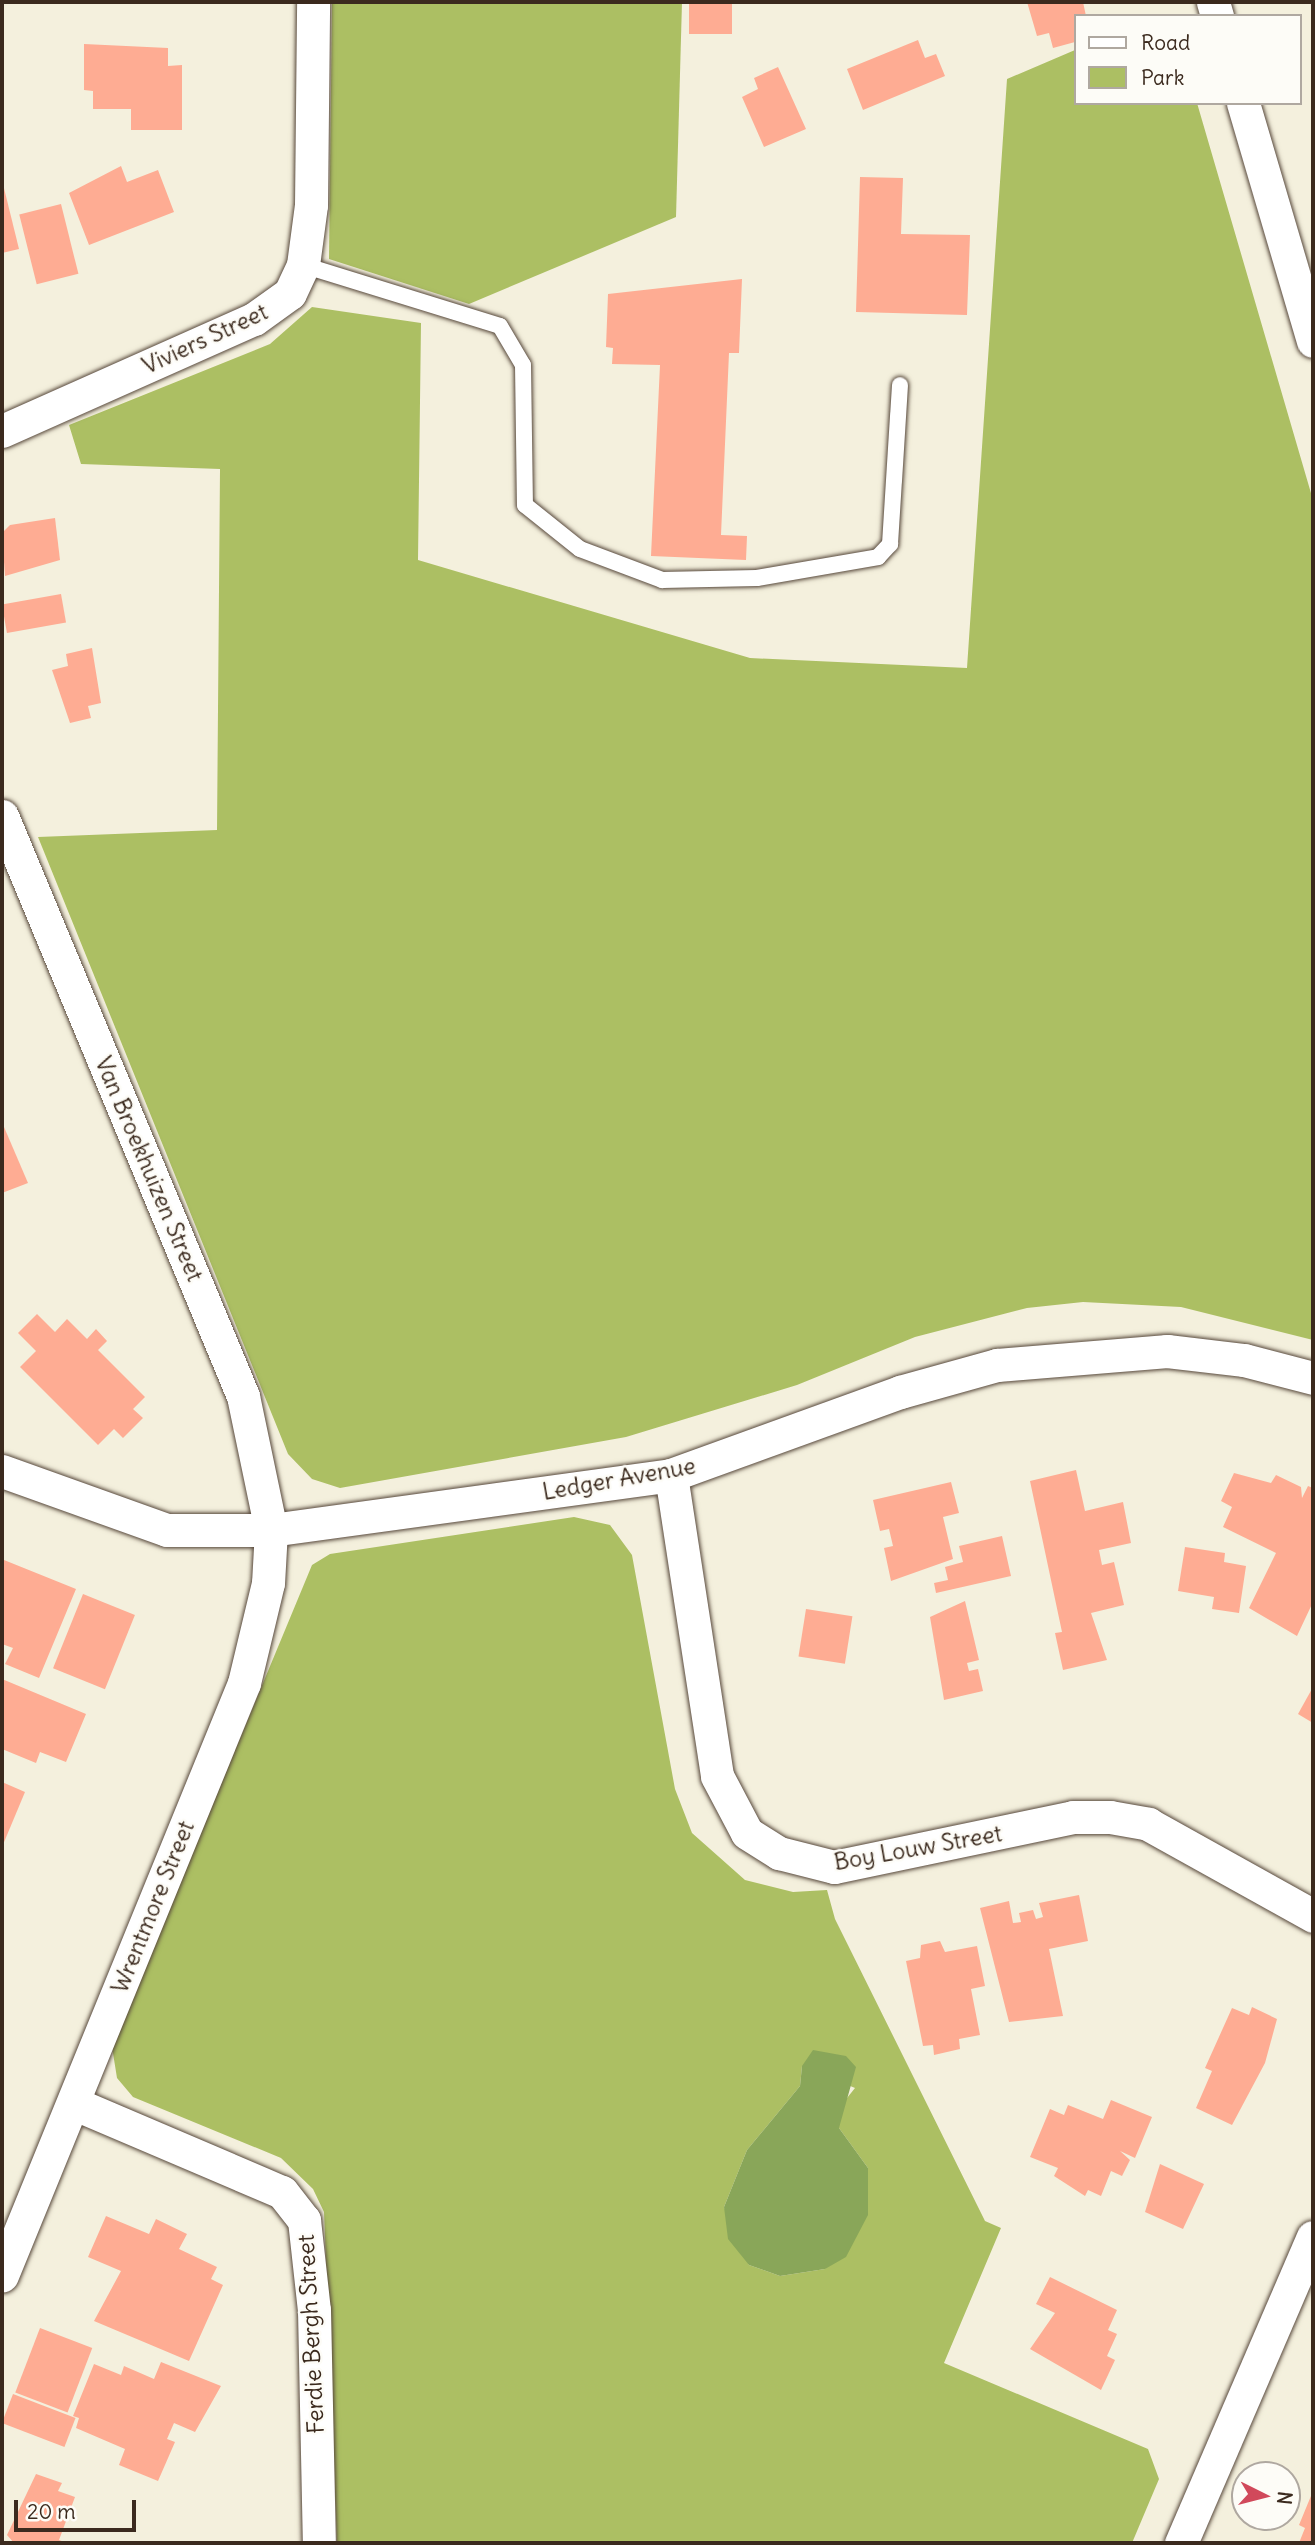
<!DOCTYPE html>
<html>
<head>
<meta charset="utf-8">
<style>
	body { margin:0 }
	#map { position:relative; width:1315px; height:2545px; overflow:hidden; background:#f4f0dd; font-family:Delius,sans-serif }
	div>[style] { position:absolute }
	.green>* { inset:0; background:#acbf63 }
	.forest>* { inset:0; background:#89a659 }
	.building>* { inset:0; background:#feac93; transform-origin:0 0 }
	.roads { filter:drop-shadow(0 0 2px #57483b) drop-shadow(0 0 2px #57483b) }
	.lane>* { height:16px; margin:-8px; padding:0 8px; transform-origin:8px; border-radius:8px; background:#fff }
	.street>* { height:33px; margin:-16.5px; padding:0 16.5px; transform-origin:16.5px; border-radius:16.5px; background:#fff }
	span { translate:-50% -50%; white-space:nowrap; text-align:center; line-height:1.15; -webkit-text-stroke:5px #fdfcf7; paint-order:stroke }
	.street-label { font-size:23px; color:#3b2a1e }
	.frame { position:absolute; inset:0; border:4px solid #3b2a1e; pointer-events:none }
	.legend { position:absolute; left:1074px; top:14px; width:228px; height:91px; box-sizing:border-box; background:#fdfcf7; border:2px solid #afa8a0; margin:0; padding:9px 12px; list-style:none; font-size:21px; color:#3b2a1e }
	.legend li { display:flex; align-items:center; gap:14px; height:35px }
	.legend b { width:35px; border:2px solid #afa8a0 }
	.north { position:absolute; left:1231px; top:2461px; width:70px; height:70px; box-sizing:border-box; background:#fdfcf7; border:2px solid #afa8a0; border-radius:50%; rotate:96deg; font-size:19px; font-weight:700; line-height:28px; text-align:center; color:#3b2a1e }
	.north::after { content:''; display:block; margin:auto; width:24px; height:32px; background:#d1495b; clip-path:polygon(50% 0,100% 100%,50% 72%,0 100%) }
	.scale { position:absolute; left:14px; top:2500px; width:122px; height:32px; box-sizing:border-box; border:4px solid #3b2a1e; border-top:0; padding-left:9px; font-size:21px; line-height:24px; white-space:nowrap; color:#3b2a1e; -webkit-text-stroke:5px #fdfcf7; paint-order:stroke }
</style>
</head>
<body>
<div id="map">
	<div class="green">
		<div style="clip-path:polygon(332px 2px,682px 2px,676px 217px,469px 304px,329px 259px)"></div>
		<div style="clip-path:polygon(1075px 50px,1075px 103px,1197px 103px,1313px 500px,1313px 1340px,1181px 1307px,1083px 1302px,1027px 1308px,915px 1337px,797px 1385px,626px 1437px,340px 1488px,312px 1479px,288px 1454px,38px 837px,217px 830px,220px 469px,81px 464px,69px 425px,270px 344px,312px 307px,421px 323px,418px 560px,750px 658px,967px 668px,1007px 79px)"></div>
		<div style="clip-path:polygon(evenodd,574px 1517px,610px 1525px,632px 1555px,675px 1789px,692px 1833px,745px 1880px,793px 1892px,827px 1890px,835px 1919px,985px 2221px,1001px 2228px,944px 2363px,1148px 2449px,1159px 2479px,1132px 2543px,337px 2543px,324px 2212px,313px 2189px,281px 2158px,133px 2097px,117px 2078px,112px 2047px,312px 1565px,330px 1554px,574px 1517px,802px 2066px,855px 2088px,839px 2108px,839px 2128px,868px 2168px,825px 2269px,780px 2276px,749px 2265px,724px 2207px,747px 2150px,800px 2086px,802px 2066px)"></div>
	</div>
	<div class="forest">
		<div style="clip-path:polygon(813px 2050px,846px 2056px,856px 2067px,839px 2128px,868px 2168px,868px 2215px,846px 2257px,825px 2269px,780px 2276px,749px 2265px,728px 2239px,724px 2207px,747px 2150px,800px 2086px,802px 2066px)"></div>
	</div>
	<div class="building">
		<div style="left:689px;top:2px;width:43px;height:32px"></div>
		<div style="clip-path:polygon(1027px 2px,1083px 2px,1086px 16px,1075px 16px,1075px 42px,1053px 48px,1049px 33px,1037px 36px)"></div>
		<div style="clip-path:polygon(918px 40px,925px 58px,936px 54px,945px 76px,863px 110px,847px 69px)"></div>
		<div style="clip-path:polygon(84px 44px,168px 48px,168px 66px,182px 65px,182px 130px,131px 130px,131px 109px,93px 109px,93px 91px,84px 90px)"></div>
		<div style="clip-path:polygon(778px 67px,806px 129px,764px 147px,742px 97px,758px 89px,754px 78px)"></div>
		<div style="clip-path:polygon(121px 166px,127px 182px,158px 170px,174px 212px,89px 245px,69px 193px)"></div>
		<div style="clip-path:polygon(860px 177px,903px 178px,901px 234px,970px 235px,967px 315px,856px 312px)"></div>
		<div style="clip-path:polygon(2px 180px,19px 249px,2px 253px)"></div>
		<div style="left:61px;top:204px;width:72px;height:43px;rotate:76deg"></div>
		<div style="clip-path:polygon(742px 279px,739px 353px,729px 353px,721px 535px,747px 536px,746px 560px,651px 556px,660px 365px,612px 364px,613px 348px,606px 347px,608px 294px)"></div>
		<div style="clip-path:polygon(55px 518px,60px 560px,5px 576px,2px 533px,10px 525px)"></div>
		<div style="left:61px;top:594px;width:29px;height:60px;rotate:80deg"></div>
		<div style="clip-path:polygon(92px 648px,101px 703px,88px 706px,91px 718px,70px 723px,52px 670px,68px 666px,66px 654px)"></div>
		<div style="clip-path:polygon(4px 1127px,28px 1183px,2px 1193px,2px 1128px)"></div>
		<div style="clip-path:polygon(37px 1314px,55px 1332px,67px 1319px,87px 1339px,96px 1329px,107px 1341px,98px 1350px,145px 1397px,133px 1409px,143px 1418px,123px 1438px,114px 1429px,98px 1445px,20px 1367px,36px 1351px,18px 1333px)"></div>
		<div style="clip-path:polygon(1076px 1470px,1085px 1511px,1123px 1502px,1131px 1543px,1099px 1550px,1102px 1565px,1114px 1562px,1124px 1605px,1091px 1613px,1107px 1660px,1063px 1670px,1055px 1633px,1062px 1632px,1030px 1481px)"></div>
		<div style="clip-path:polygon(1234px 1473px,1271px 1483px,1276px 1475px,1301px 1487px,1302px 1498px,1308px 1486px,1313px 1488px,1313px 1602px,1297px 1636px,1249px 1608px,1276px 1553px,1223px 1527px,1232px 1507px,1221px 1501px)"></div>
		<div style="clip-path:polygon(951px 1482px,959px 1513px,943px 1517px,953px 1559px,891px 1581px,884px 1548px,893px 1546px,889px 1529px,880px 1531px,873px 1500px)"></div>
		<div style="clip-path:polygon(1002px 1536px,1011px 1576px,936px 1593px,934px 1583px,948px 1580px,945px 1567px,963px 1562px,959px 1546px)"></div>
		<div style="clip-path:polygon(1185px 1547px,1225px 1553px,1224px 1562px,1246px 1566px,1239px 1613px,1212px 1609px,1214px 1597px,1178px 1591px)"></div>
		<div style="clip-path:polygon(4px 1560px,76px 1589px,39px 1678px,5px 1664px,13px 1648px,2px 1644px)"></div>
		<div style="left:83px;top:1594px;width:56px;height:80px;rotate:22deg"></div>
		<div style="clip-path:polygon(965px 1601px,979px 1660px,967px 1663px,969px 1671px,978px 1669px,983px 1691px,944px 1700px,930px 1617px)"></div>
		<div style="left:806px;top:1609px;width:47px;height:48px;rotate:9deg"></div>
		<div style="clip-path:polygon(2px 1679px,86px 1714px,66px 1762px,40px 1752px,36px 1763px,2px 1749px)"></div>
		<div style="clip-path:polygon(1313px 1687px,1313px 1723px,1298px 1714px)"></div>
		<div style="clip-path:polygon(2px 1782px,25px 1792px,2px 1847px)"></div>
		<div style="clip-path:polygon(1079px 1895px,1088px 1941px,1049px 1949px,1063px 2016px,1009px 2022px,980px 1908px,1009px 1901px,1013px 1923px,1021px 1922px,1019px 1913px,1033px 1910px,1036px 1919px,1043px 1917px,1039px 1903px)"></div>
		<div style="clip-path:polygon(940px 1941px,945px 1952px,977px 1946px,985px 1986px,971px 1989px,980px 2035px,959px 2039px,960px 2049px,934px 2055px,933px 2045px,923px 2046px,906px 1961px,920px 1958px,921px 1945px)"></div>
		<div style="clip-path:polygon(1252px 2007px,1277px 2019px,1265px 2063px,1232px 2125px,1196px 2108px,1212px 2071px,1205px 2068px,1232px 2008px,1249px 2015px)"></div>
		<div style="clip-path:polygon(1111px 2100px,1152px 2117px,1135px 2158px,1120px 2151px,1130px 2160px,1122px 2176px,1111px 2171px,1101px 2196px,1088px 2190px,1085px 2196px,1054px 2176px,1058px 2168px,1030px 2157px,1050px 2109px,1064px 2115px,1068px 2105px,1103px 2119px)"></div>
		<div style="clip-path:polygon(1160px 2164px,1204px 2184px,1183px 2229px,1145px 2212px)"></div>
		<div style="clip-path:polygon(106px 2216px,149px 2234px,156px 2219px,187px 2234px,179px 2249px,217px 2267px,211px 2279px,223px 2285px,189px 2361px,94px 2321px,121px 2271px,88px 2257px)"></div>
		<div style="clip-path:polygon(1050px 2277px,1117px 2310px,1108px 2330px,1117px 2334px,1107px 2356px,1115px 2360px,1101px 2390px,1030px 2349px,1055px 2313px,1036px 2304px)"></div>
		<div style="left:40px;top:2328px;width:56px;height:69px;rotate:21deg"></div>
		<div style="clip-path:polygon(161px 2362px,221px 2386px,195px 2432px,174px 2423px,167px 2439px,175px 2442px,158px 2481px,119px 2465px,125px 2449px,76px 2428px,79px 2418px,73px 2416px,94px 2364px,121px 2375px,124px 2366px,154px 2379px)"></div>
		<div style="left:13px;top:2394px;width:67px;height:31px;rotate:21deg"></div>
		<div style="clip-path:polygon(36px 2474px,62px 2483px,58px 2491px,75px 2497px,59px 2540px,67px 2543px,14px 2543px,7px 2535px)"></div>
		<div style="clip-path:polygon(1313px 2491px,1313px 2543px,1299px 2543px,1305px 2528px,1299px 2525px)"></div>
	</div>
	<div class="roads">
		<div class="lane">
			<div style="left:303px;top:265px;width:206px;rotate:17.2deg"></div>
			<div style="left:500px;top:326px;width:45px;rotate:59.5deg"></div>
			<div style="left:523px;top:365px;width:140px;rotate:89.2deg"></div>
			<div style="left:525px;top:505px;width:70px;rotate:38.7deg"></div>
			<div style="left:580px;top:549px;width:88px;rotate:20.7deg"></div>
			<div style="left:662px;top:580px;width:95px;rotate:-1.2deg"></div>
			<div style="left:757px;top:578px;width:123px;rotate:-9.8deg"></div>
			<div style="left:878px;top:557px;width:18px;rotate:-47deg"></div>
			<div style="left:890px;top:544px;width:159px;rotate:-86.4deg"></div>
		</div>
		<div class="street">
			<div style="left:1213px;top:2px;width:15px;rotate:74deg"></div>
			<div style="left:1243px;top:103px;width:248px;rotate:73.6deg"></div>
			<div style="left:2px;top:431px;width:276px;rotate:-24deg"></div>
			<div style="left:254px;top:319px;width:44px;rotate:-35.8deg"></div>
			<div style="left:290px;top:293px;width:31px;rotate:-65deg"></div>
			<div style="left:303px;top:265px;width:61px;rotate:-82.4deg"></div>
			<div style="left:311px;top:205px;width:203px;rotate:-89.4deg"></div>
			<div style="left:2px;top:816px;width:628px;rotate:67.44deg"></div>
			<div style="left:243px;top:1396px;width:137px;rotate:78.2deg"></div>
			<div style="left:271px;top:1530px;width:53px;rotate:93.2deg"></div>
			<div style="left:268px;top:1583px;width:103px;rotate:103.5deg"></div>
			<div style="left:244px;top:1683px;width:640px;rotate:112.23deg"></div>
			<div style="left:2px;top:1471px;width:175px;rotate:19.7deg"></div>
			<div style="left:167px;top:1530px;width:104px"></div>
			<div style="left:271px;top:1530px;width:404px;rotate:-7.8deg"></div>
			<div style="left:671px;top:1475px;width:244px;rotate:-19.9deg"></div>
			<div style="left:900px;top:1392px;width:101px;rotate:-15.6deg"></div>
			<div style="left:997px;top:1365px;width:171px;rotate:-4.7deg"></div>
			<div style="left:1167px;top:1351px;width:78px;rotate:6.7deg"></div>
			<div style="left:1244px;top:1360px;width:71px;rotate:14.6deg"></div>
			<div style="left:671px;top:1475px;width:304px;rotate:81.3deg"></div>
			<div style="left:717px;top:1776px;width:64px;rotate:62.2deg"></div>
			<div style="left:747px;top:1833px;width:38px;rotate:32deg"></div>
			<div style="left:779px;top:1853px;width:57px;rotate:14.3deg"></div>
			<div style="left:834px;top:1867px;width:244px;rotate:-11.8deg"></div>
			<div style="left:1073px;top:1817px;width:37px"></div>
			<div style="left:1110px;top:1817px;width:39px;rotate:10deg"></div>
			<div style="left:1148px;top:1824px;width:189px;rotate:29.1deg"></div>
			<div style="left:73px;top:2103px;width:227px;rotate:23.1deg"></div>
			<div style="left:282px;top:2192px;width:36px;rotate:52deg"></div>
			<div style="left:304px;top:2220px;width:91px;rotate:83.7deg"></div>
			<div style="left:314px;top:2310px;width:233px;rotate:88.8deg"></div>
			<div style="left:1181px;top:2543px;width:333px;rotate:-66.7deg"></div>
		</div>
	</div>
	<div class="street-label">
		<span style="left:205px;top:339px;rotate:-25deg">Viviers Street</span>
		<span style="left:149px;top:1169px;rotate:67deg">Van Broekhuizen Street</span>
		<span style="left:619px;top:1479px;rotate:-10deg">Ledger Avenue</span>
		<span style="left:918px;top:1848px;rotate:-10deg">Boy Louw Street</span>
		<span style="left:153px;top:1907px;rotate:-68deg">Wrentmore Street</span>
		<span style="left:311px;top:2334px;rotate:-93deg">Ferdie Bergh Street</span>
	</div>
	<div class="frame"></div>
	<ul class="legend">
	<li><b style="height:9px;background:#fff"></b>Road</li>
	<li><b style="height:19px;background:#acbf63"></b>Park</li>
	</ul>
	<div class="north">N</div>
	<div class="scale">20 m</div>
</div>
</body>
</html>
